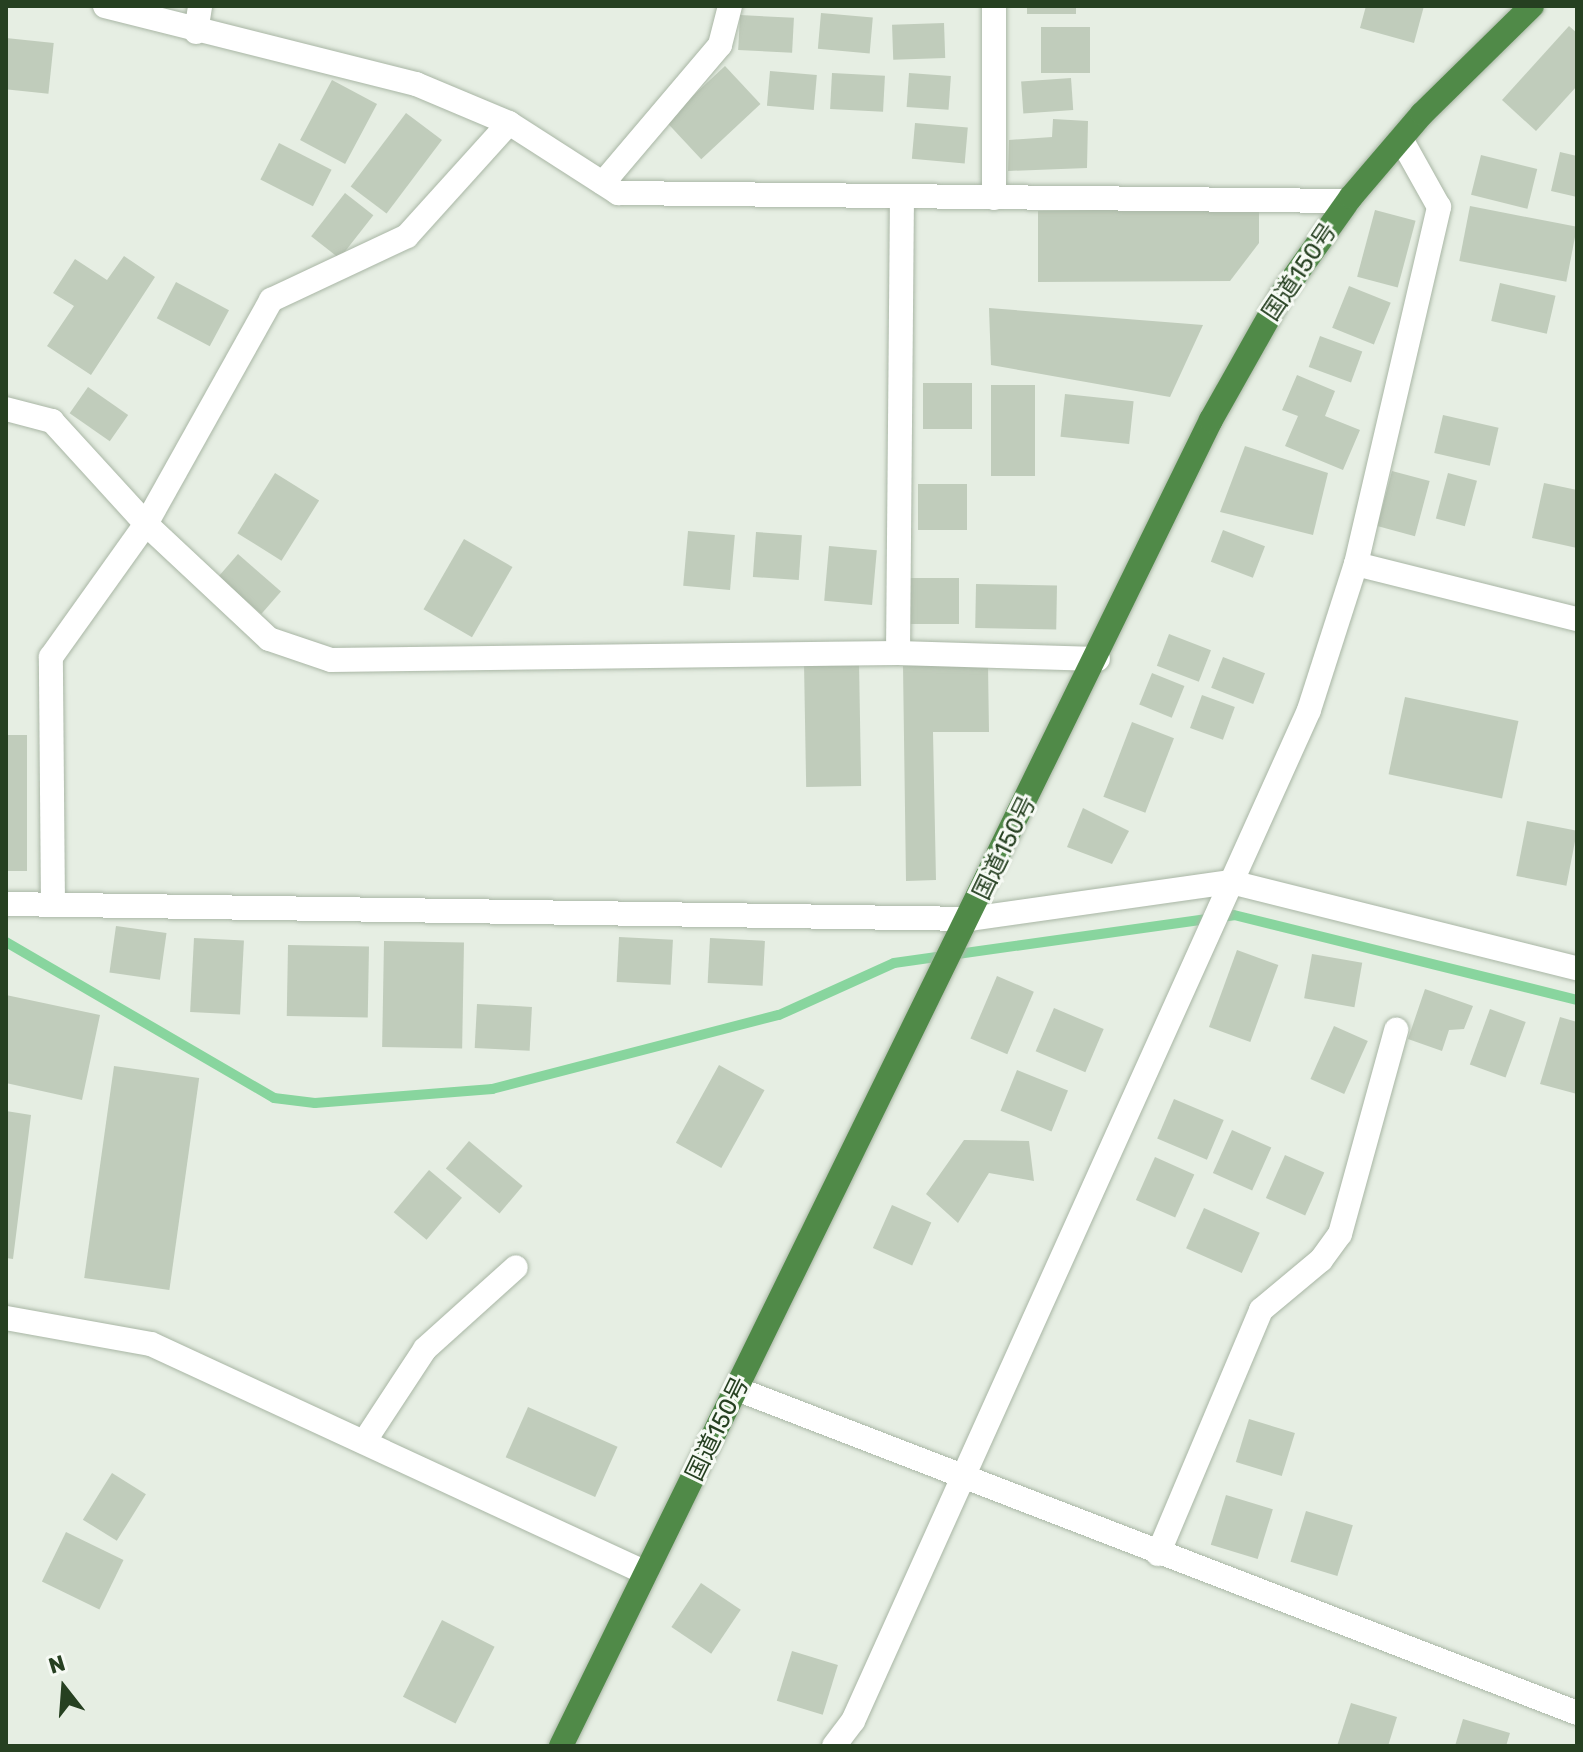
<!DOCTYPE html>
<html>
<head>
<meta charset="utf-8">
<style>
	body { margin:0 }
	#map { position:relative; width:1583px; height:1752px; overflow:hidden; background:#e6eee3; font-family:Rubik,"Noto Sans JP",sans-serif }
	div>[style] { position:absolute }
	.stream>* { height:10px; margin:-5px; padding:0 5px; transform-origin:5px; border-radius:5px; background:#88d59e }
	.building>* { inset:0; background:#c0ccbb; transform-origin:0 0 }
	.roads { filter:drop-shadow(0 0 2px #a9b6a5) drop-shadow(0 0 2px #a9b6a5) }
	.minor>* { height:24px; margin:-12px; padding:0 12px; transform-origin:12px; border-radius:12px; background:#fff }
	.trunk>* { height:24px; margin:-12px; padding:0 12px; transform-origin:12px; border-radius:12px; background:#508a48 }
	span { translate:-50% -50%; white-space:nowrap; text-align:center; line-height:1.15; -webkit-text-stroke:6px #f6faf4; paint-order:stroke }
	.street-label { font-size:24px; color:#264021 }
	.frame { position:absolute; inset:0; border:8px solid #264021; pointer-events:none }
	.north { position:absolute; left:24px; top:1648px; width:80px; height:80px; -webkit-text-stroke:6px #f6faf4; paint-order:stroke; rotate:343deg; font-size:22px; font-weight:700; line-height:32px; text-align:center; color:#264021 }
	.north::after { content:''; display:block; margin:auto; width:28px; height:36px; background:#264021; clip-path:polygon(50% 0,100% 100%,50% 72%,0 100%) }
</style>
</head>
<body>
<div id="map">
	<div class="stream">
		<div style="left:6px;top:942px;width:310px;rotate:30.2deg"></div>
		<div style="left:274px;top:1098px;width:41px;rotate:7deg"></div>
		<div style="left:315px;top:1103px;width:178px;rotate:-4.5deg"></div>
		<div style="left:492px;top:1089px;width:296px;rotate:-14.5deg"></div>
		<div style="left:779px;top:1015px;width:126px;rotate:-24.3deg"></div>
		<div style="left:894px;top:963px;width:343px;rotate:-8deg"></div>
		<div style="left:1234px;top:915px;width:353px;rotate:13.9deg"></div>
	</div>
	<div class="building">
		<div style="left:1027px;top:6px;width:49px;height:8px"></div>
		<div style="clip-path:polygon(1366px 6px,1424px 6px,1414px 43px,1360px 28px)"></div>
		<div style="left:821px;top:13px;width:52px;height:36px;rotate:5deg"></div>
		<div style="left:740px;top:15px;width:54px;height:35px;rotate:3deg"></div>
		<div style="left:944px;top:23px;width:35px;height:52px;rotate:88deg"></div>
		<div style="clip-path:polygon(1569px 26px,1577px 33px,1577px 86px,1536px 131px,1502px 100px)"></div>
		<div style="left:1041px;top:27px;width:49px;height:46px"></div>
		<div style="left:6px;top:38px;width:48px;height:51px;rotate:6deg"></div>
		<div style="left:725px;top:66px;width:52px;height:81px;rotate:47deg"></div>
		<div style="left:770px;top:71px;width:47px;height:35px;rotate:5deg"></div>
		<div style="left:832px;top:73px;width:53px;height:36px;rotate:3deg"></div>
		<div style="left:909px;top:73px;width:42px;height:34px;rotate:4deg"></div>
		<div style="left:1071px;top:78px;width:32px;height:50px;rotate:86deg"></div>
		<div style="left:332px;top:80px;width:51px;height:68px;rotate:28deg"></div>
		<div style="left:406px;top:113px;width:45px;height:92px;rotate:37deg"></div>
		<div style="clip-path:polygon(1053px 119px,1088px 121px,1087px 168px,1008px 171px,1009px 140px,1052px 137px)"></div>
		<div style="left:915px;top:123px;width:53px;height:36px;rotate:5deg"></div>
		<div style="left:279px;top:143px;width:59px;height:41px;rotate:27deg"></div>
		<div style="clip-path:polygon(1560px 152px,1577px 156px,1577px 197px,1551px 191px)"></div>
		<div style="left:1481px;top:155px;width:58px;height:41px;rotate:14deg"></div>
		<div style="left:345px;top:193px;width:36px;height:55px;rotate:38deg"></div>
		<div style="left:1470px;top:206px;width:109px;height:56px;rotate:11deg"></div>
		<div style="clip-path:polygon(1259px 207px,1259px 243px,1230px 281px,1038px 282px,1038px 211px)"></div>
		<div style="left:1375px;top:210px;width:42px;height:69px;rotate:15deg"></div>
		<div style="clip-path:polygon(124px 256px,155px 277px,91px 375px,47px 346px,74px 306px,53px 293px,75px 259px,107px 280px)"></div>
		<div style="left:176px;top:282px;width:60px;height:41px;rotate:28deg"></div>
		<div style="left:1500px;top:283px;width:57px;height:39px;rotate:13deg"></div>
		<div style="left:1349px;top:286px;width:45px;height:45px;rotate:22deg"></div>
		<div style="clip-path:polygon(989px 308px,1203px 325px,1170px 397px,991px 365px)"></div>
		<div style="left:1320px;top:336px;width:45px;height:33px;rotate:20deg"></div>
		<div style="clip-path:polygon(1297px 375px,1335px 391px,1325px 416px,1360px 430px,1343px 470px,1285px 446px,1298px 416px,1282px 410px)"></div>
		<div style="left:923px;top:383px;width:49px;height:46px"></div>
		<div style="left:991px;top:385px;width:44px;height:91px"></div>
		<div style="left:88px;top:387px;width:49px;height:32px;rotate:35deg"></div>
		<div style="left:1065px;top:394px;width:69px;height:43px;rotate:6deg"></div>
		<div style="left:1443px;top:415px;width:57px;height:39px;rotate:13deg"></div>
		<div style="clip-path:polygon(1245px 446px,1328px 473px,1313px 535px,1220px 512px)"></div>
		<div style="left:1392px;top:471px;width:39px;height:57px;rotate:15deg"></div>
		<div style="left:275px;top:473px;width:52px;height:71px;rotate:32deg"></div>
		<div style="left:1448px;top:473px;width:30px;height:47px;rotate:15deg"></div>
		<div style="clip-path:polygon(1544px 483px,1577px 490px,1577px 548px,1532px 538px)"></div>
		<div style="left:918px;top:484px;width:49px;height:46px"></div>
		<div style="left:1223px;top:530px;width:45px;height:34px;rotate:21deg"></div>
		<div style="left:688px;top:531px;width:47px;height:55px;rotate:5deg"></div>
		<div style="left:756px;top:532px;width:46px;height:45px;rotate:4deg"></div>
		<div style="left:464px;top:539px;width:56px;height:81px;rotate:30deg"></div>
		<div style="left:829px;top:546px;width:48px;height:55px;rotate:5deg"></div>
		<div style="left:238px;top:554px;width:57px;height:30px;rotate:41deg"></div>
		<div style="left:959px;top:578px;width:46px;height:49px;rotate:90deg"></div>
		<div style="left:976px;top:584px;width:81px;height:44px;rotate:1deg"></div>
		<div style="left:1169px;top:634px;width:45px;height:34px;rotate:21deg"></div>
		<div style="left:1223px;top:657px;width:45px;height:33px;rotate:21deg"></div>
		<div style="left:859px;top:662px;width:124px;height:55px;rotate:89deg"></div>
		<div style="clip-path:polygon(988px 664px,989px 732px,933px 732px,936px 880px,906px 881px,903px 666px)"></div>
		<div style="left:1152px;top:673px;width:35px;height:34px;rotate:22deg"></div>
		<div style="left:1202px;top:695px;width:35px;height:35px;rotate:20deg"></div>
		<div style="left:1405px;top:697px;width:116px;height:79px;rotate:12deg"></div>
		<div style="left:1132px;top:722px;width:45px;height:80px;rotate:21deg"></div>
		<div style="left:6px;top:735px;width:21px;height:136px"></div>
		<div style="clip-path:polygon(1083px 808px,1129px 831px,1112px 864px,1067px 847px)"></div>
		<div style="left:1527px;top:821px;width:51px;height:56px;rotate:11deg"></div>
		<div style="left:116px;top:926px;width:51px;height:47px;rotate:8deg"></div>
		<div style="left:619px;top:937px;width:54px;height:45px;rotate:3deg"></div>
		<div style="left:194px;top:938px;width:50px;height:74px;rotate:3deg"></div>
		<div style="left:710px;top:938px;width:55px;height:45px;rotate:3deg"></div>
		<div style="left:384px;top:941px;width:80px;height:106px;rotate:1deg"></div>
		<div style="left:288px;top:945px;width:81px;height:71px;rotate:1deg"></div>
		<div style="left:1237px;top:950px;width:44px;height:82px;rotate:20deg"></div>
		<div style="left:1312px;top:954px;width:51px;height:45px;rotate:10deg"></div>
		<div style="left:997px;top:976px;width:40px;height:68px;rotate:23deg"></div>
		<div style="clip-path:polygon(1425px 989px,1473px 1006px,1464px 1029px,1449px 1030px,1442px 1051px,1408px 1039px)"></div>
		<div style="clip-path:polygon(6px 995px,100px 1015px,82px 1100px,6px 1083px)"></div>
		<div style="left:477px;top:1004px;width:55px;height:44px;rotate:3deg"></div>
		<div style="left:1054px;top:1008px;width:54px;height:47px;rotate:23deg"></div>
		<div style="left:1490px;top:1009px;width:38px;height:59px;rotate:20deg"></div>
		<div style="clip-path:polygon(1560px 1017px,1577px 1022px,1577px 1094px,1540px 1084px)"></div>
		<div style="left:1334px;top:1026px;width:37px;height:58px;rotate:24deg"></div>
		<div style="left:719px;top:1065px;width:52px;height:89px;rotate:29deg"></div>
		<div style="left:114px;top:1066px;width:86px;height:214px;rotate:8deg"></div>
		<div style="left:1017px;top:1070px;width:55px;height:44px;rotate:22deg"></div>
		<div style="left:1174px;top:1099px;width:54px;height:43px;rotate:23deg"></div>
		<div style="clip-path:polygon(6px 1111px,31px 1115px,13px 1259px,6px 1258px)"></div>
		<div style="left:1232px;top:1130px;width:43px;height:47px;rotate:24deg"></div>
		<div style="clip-path:polygon(964px 1140px,1029px 1141px,1034px 1181px,989px 1173px,958px 1223px,926px 1194px)"></div>
		<div style="left:469px;top:1141px;width:70px;height:36px;rotate:40deg"></div>
		<div style="left:1285px;top:1155px;width:43px;height:47px;rotate:24deg"></div>
		<div style="left:1155px;top:1157px;width:43px;height:47px;rotate:24deg"></div>
		<div style="left:429px;top:1170px;width:43px;height:55px;rotate:40deg"></div>
		<div style="left:892px;top:1205px;width:43px;height:47px;rotate:24deg"></div>
		<div style="left:1204px;top:1208px;width:61px;height:44px;rotate:24deg"></div>
		<div style="left:528px;top:1407px;width:98px;height:55px;rotate:24deg"></div>
		<div style="left:1249px;top:1419px;width:48px;height:45px;rotate:17deg"></div>
		<div style="left:112px;top:1473px;width:40px;height:55px;rotate:32deg"></div>
		<div style="left:1226px;top:1495px;width:49px;height:52px;rotate:17deg"></div>
		<div style="left:1306px;top:1511px;width:49px;height:53px;rotate:17deg"></div>
		<div style="left:66px;top:1532px;width:64px;height:55px;rotate:26deg"></div>
		<div style="left:701px;top:1583px;width:48px;height:53px;rotate:34deg"></div>
		<div style="left:442px;top:1620px;width:59px;height:86px;rotate:27deg"></div>
		<div style="left:792px;top:1651px;width:48px;height:52px;rotate:17deg"></div>
		<div style="clip-path:polygon(1351px 1703px,1397px 1717px,1388px 1746px,1337px 1746px)"></div>
		<div style="clip-path:polygon(1463px 1719px,1510px 1733px,1506px 1746px,1455px 1746px)"></div>
	</div>
	<div class="roads">
		<div class="minor">
			<div style="left:105px;top:6px;width:321px;rotate:14.1deg"></div>
			<div style="left:416px;top:84px;width:101px;rotate:22.8deg"></div>
			<div style="left:509px;top:123px;width:130px;rotate:32.7deg"></div>
			<div style="left:618px;top:193px;width:730px;rotate:0.63deg"></div>
			<div style="left:196px;top:32px;width:26px;rotate:-81deg"></div>
			<div style="left:603px;top:183px;width:181px;rotate:-49.7deg"></div>
			<div style="left:720px;top:45px;width:40px;rotate:-75.6deg"></div>
			<div style="left:994px;top:198px;width:192px;rotate:-90deg"></div>
			<div style="left:6px;top:409px;width:48px;rotate:14.6deg"></div>
			<div style="left:52px;top:421px;width:139px;rotate:47.6deg"></div>
			<div style="left:146px;top:524px;width:168px;rotate:43.1deg"></div>
			<div style="left:269px;top:639px;width:65px;rotate:18.7deg"></div>
			<div style="left:331px;top:660px;width:567px;rotate:-0.71deg"></div>
			<div style="left:898px;top:653px;width:200px;rotate:1.7deg"></div>
			<div style="left:1356px;top:564px;width:228px;rotate:14deg"></div>
			<div style="left:898px;top:653px;width:456px;rotate:-89.5deg"></div>
			<div style="left:6px;top:904px;width:964px;rotate:0.89deg"></div>
			<div style="left:970px;top:919px;width:264px;rotate:-8.1deg"></div>
			<div style="left:1231px;top:882px;width:357px;rotate:14deg"></div>
			<div style="left:53px;top:905px;width:248px;rotate:-90.5deg"></div>
			<div style="left:51px;top:657px;width:163px;rotate:-54.5deg"></div>
			<div style="left:146px;top:524px;width:257px;rotate:-60.8deg"></div>
			<div style="left:271px;top:300px;width:150px;rotate:-25.2deg"></div>
			<div style="left:407px;top:236px;width:152px;rotate:-47.9deg"></div>
			<div style="left:6px;top:1318px;width:147px;rotate:10.2deg"></div>
			<div style="left:151px;top:1344px;width:545px;rotate:24.83deg"></div>
			<div style="left:737px;top:1389px;width:900px;rotate:21.09deg"></div>
			<div style="left:364px;top:1442px;width:111px;rotate:-56.7deg"></div>
			<div style="left:425px;top:1349px;width:122px;rotate:-42deg"></div>
			<div style="left:1158px;top:1554px;width:265px;rotate:-67.1deg"></div>
			<div style="left:1261px;top:1310px;width:78px;rotate:-39.8deg"></div>
			<div style="left:1321px;top:1260px;width:32px;rotate:-54deg"></div>
			<div style="left:1340px;top:1234px;width:212px;rotate:-74.6deg"></div>
			<div style="left:834px;top:1746px;width:31px;rotate:-53deg"></div>
			<div style="left:853px;top:1721px;width:1109px;rotate:-65.72deg"></div>
			<div style="left:1309px;top:710px;width:153px;rotate:-72.2deg"></div>
			<div style="left:1356px;top:564px;width:367px;rotate:-76.9deg"></div>
			<div style="left:1439px;top:207px;width:78px;rotate:-119.2deg"></div>
		</div>
		<div class="trunk">
			<div style="left:561px;top:1746px;width:1477px;rotate:-63.89deg"></div>
			<div style="left:1211px;top:420px;width:145px;rotate:-60.6deg"></div>
			<div style="left:1282px;top:294px;width:119px;rotate:-54.6deg"></div>
			<div style="left:1351px;top:197px;width:109px;rotate:-49.5deg"></div>
			<div style="left:1422px;top:114px;width:154px;rotate:-44.5deg"></div>
		</div>
	</div>
	<div class="street-label">
		<span style="left:1300px;top:272px;rotate:-56deg">国道150号</span>
		<span style="left:1005px;top:848px;rotate:-64deg">国道150号</span>
		<span style="left:718px;top:1429px;rotate:-64deg">国道150号</span>
	</div>
	<div class="frame"></div>
	<div class="north">N</div>
</div>
</body>
</html>
